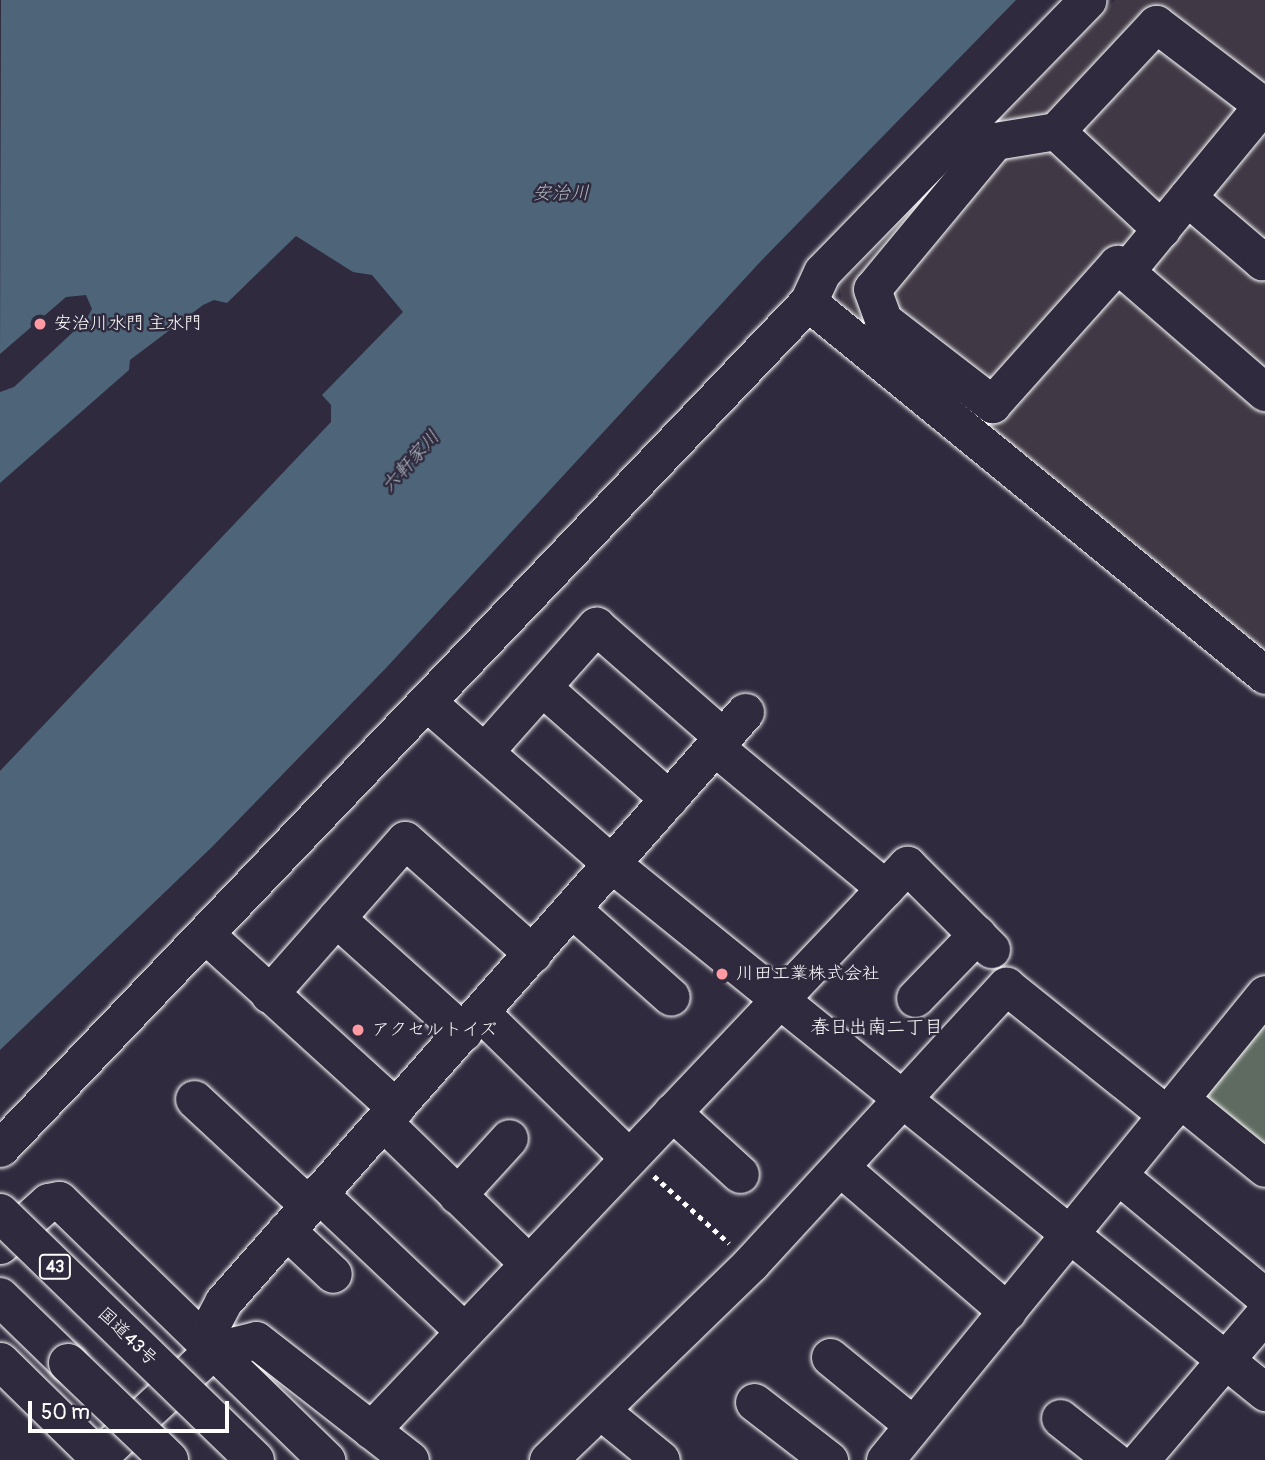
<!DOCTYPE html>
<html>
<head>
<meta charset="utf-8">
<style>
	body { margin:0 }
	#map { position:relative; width:1265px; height:1460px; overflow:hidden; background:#2f2a3d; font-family:Pangolin,"Klee One",sans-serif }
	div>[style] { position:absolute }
	.built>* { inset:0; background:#403945 }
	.green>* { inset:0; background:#5f6b60 }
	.water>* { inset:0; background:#4e6479 }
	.path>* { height:4.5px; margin-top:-2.25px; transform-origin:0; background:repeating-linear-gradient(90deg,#fff 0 5px,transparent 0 10px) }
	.roads { filter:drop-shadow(0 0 2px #fff) drop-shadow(0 0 2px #fff) }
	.minor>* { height:37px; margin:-18.5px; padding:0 18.5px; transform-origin:18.5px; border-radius:18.5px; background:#2f2a3d }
	.highway>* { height:38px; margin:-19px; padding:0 19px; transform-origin:19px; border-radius:19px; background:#2f2a3d }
	.bridges { filter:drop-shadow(0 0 2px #fff) drop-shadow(0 0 2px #fff) }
	.highway-bridge>* { height:38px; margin:-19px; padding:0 19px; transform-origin:19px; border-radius:19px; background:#2f2a3d }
	.dots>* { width:19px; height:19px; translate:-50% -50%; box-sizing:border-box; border:4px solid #2f2a3d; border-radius:50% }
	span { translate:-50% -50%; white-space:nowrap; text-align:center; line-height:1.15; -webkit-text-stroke:5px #2f2a3d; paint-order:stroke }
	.shield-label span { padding:2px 5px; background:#2f2a3d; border:2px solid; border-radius:5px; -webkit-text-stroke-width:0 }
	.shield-label { font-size:16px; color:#fff; font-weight:700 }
	.poi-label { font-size:18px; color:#fff }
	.left { translate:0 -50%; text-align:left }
	.street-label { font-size:18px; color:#fff }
	.water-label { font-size:19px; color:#afb9c3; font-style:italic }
	.neighbourhood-label { font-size:19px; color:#fff }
	.scale { position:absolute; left:28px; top:1401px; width:201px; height:32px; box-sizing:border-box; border:4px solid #fff; border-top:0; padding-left:9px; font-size:21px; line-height:24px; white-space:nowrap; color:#fff; -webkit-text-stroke:5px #2f2a3d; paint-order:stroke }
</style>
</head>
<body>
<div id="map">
	<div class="built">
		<div style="clip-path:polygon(1115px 0,1265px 0,1265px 656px,843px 312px,839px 285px)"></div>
	</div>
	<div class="green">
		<div style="clip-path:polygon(1265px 1024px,1265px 1155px,1203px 1105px,1202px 1093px,1256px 1026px)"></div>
	</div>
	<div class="water">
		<div style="clip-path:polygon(1px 0,1016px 0,761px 261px,386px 668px,212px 847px,0 1050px,0 771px,331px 422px,331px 405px,322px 395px,403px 312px,372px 275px,353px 272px,296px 236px,227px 303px,214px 300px,203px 305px,130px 360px,129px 370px,0 483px,0 392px,14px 387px,86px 320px,92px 309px,86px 295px,66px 297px,0 354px)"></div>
	</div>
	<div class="path">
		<div style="left:654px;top:1176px;width:101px;rotate:41.8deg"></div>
	</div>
	<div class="roads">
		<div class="minor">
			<div style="left:1265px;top:107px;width:137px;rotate:-142.7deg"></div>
			<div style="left:1156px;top:24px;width:146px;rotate:133.1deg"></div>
			<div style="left:1056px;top:131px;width:62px;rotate:170.7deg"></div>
			<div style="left:995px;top:141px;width:192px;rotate:129.7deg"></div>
			<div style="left:872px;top:289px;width:33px;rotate:70deg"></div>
			<div style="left:883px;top:320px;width:138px;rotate:37.6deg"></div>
			<div style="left:992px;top:404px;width:188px;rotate:-48.2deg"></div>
			<div style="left:1117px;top:264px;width:196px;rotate:40.9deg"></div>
			<div style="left:1056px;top:131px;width:144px;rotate:43deg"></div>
			<div style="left:1187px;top:197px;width:99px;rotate:40.5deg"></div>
			<div style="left:1262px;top:261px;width:5px;rotate:-53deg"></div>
			<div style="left:1126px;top:271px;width:215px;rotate:-50.5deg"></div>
			<div style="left:808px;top:302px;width:590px;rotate:39.22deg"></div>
			<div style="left:542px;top:687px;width:169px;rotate:41.4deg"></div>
			<div style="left:428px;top:703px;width:244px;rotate:41.2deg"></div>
			<div style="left:612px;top:864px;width:840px;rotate:38.96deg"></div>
			<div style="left:715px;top:747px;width:221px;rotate:39.7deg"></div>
			<div style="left:484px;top:752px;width:169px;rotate:-48.4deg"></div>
			<div style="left:596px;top:626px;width:169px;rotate:41.2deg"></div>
			<div style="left:572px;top:909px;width:132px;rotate:41.6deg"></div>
			<div style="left:336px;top:918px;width:171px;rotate:41.9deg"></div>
			<div style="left:205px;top:934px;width:258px;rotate:42.3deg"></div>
			<div style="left:269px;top:994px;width:205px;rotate:-48.6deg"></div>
			<div style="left:405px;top:840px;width:171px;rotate:41.7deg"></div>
			<div style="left:915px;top:998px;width:89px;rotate:-45.9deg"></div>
			<div style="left:481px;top:1013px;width:206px;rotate:44.4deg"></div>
			<div style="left:194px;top:1099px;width:156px;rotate:42.9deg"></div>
			<div style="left:1180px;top:1099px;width:109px;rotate:39.1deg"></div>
			<div style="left:672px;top:1112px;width:92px;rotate:42.4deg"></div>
			<div style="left:383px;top:1122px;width:202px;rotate:44.2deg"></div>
			<div style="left:0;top:1148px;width:1170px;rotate:-46.32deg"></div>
			<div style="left:808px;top:302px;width:33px;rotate:-65deg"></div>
			<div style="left:822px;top:272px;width:380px;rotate:-45.7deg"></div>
			<div style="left:840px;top:1167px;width:221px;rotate:40.8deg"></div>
			<div style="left:1118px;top:1175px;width:191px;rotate:39.7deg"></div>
			<div style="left:318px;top:1193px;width:201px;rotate:43.4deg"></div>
			<div style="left:457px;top:1195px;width:77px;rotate:-47.6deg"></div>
			<div style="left:286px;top:1230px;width:64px;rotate:43.1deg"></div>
			<div style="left:0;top:1245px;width:64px;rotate:-41.9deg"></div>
			<div style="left:48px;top:1202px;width:11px;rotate:-10deg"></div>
			<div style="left:59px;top:1200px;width:373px;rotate:44.2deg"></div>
			<div style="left:212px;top:1351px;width:26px;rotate:-92deg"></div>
			<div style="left:211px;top:1325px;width:26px;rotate:-62deg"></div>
			<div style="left:223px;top:1302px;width:788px;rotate:-48.5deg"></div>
			<div style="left:830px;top:1357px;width:107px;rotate:39.3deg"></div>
			<div style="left:0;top:1361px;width:141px;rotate:44.4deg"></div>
			<div style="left:754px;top:1402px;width:95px;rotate:37.7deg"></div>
			<div style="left:601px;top:1411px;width:77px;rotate:39.2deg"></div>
			<div style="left:1060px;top:1418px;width:68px;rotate:38.4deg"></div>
			<div style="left:371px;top:1430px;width:779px;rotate:-46.51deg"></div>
			<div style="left:907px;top:865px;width:119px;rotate:45deg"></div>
			<div style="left:95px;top:1460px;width:160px;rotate:-43deg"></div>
			<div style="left:212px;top:1351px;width:45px;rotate:-14deg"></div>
			<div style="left:256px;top:1340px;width:195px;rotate:37.9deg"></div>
			<div style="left:548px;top:1460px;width:283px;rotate:-44.1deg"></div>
			<div style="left:751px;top:1263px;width:377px;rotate:-47.4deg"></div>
			<div style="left:1006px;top:986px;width:206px;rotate:38.7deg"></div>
			<div style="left:885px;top:1460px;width:601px;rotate:-50.8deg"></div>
			<div style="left:1140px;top:1460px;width:193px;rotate:-49.6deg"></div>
		</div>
		<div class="highway">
			<div style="left:0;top:1297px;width:95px;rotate:44.1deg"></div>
		</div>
	</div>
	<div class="bridges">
		<div class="highway-bridge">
			<div style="left:0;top:1213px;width:355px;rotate:44.1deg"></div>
			<div style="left:68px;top:1363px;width:140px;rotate:43.8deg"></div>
		</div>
	</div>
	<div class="dots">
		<div style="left:40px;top:324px;background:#ff9aa2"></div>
		<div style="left:722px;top:974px;background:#ff9aa2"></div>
		<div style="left:358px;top:1030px;background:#ff9aa2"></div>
	</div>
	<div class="shield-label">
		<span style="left:55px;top:1267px">43</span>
	</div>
	<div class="poi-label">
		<span class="left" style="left:54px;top:324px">安治川水門 主水門</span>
		<span class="left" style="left:736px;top:974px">川田工業株式会社</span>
		<span class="left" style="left:372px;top:1030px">アクセルトイズ</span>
	</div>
	<div class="street-label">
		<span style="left:127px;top:1337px;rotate:44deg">国道43号</span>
	</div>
	<div class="water-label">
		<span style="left:561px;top:194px">安治川</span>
		<span style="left:411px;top:462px;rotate:-48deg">六軒家川</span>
	</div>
	<div class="neighbourhood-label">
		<span style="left:877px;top:1028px">春日出南二丁目</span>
	</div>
	<div class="scale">50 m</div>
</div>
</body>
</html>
